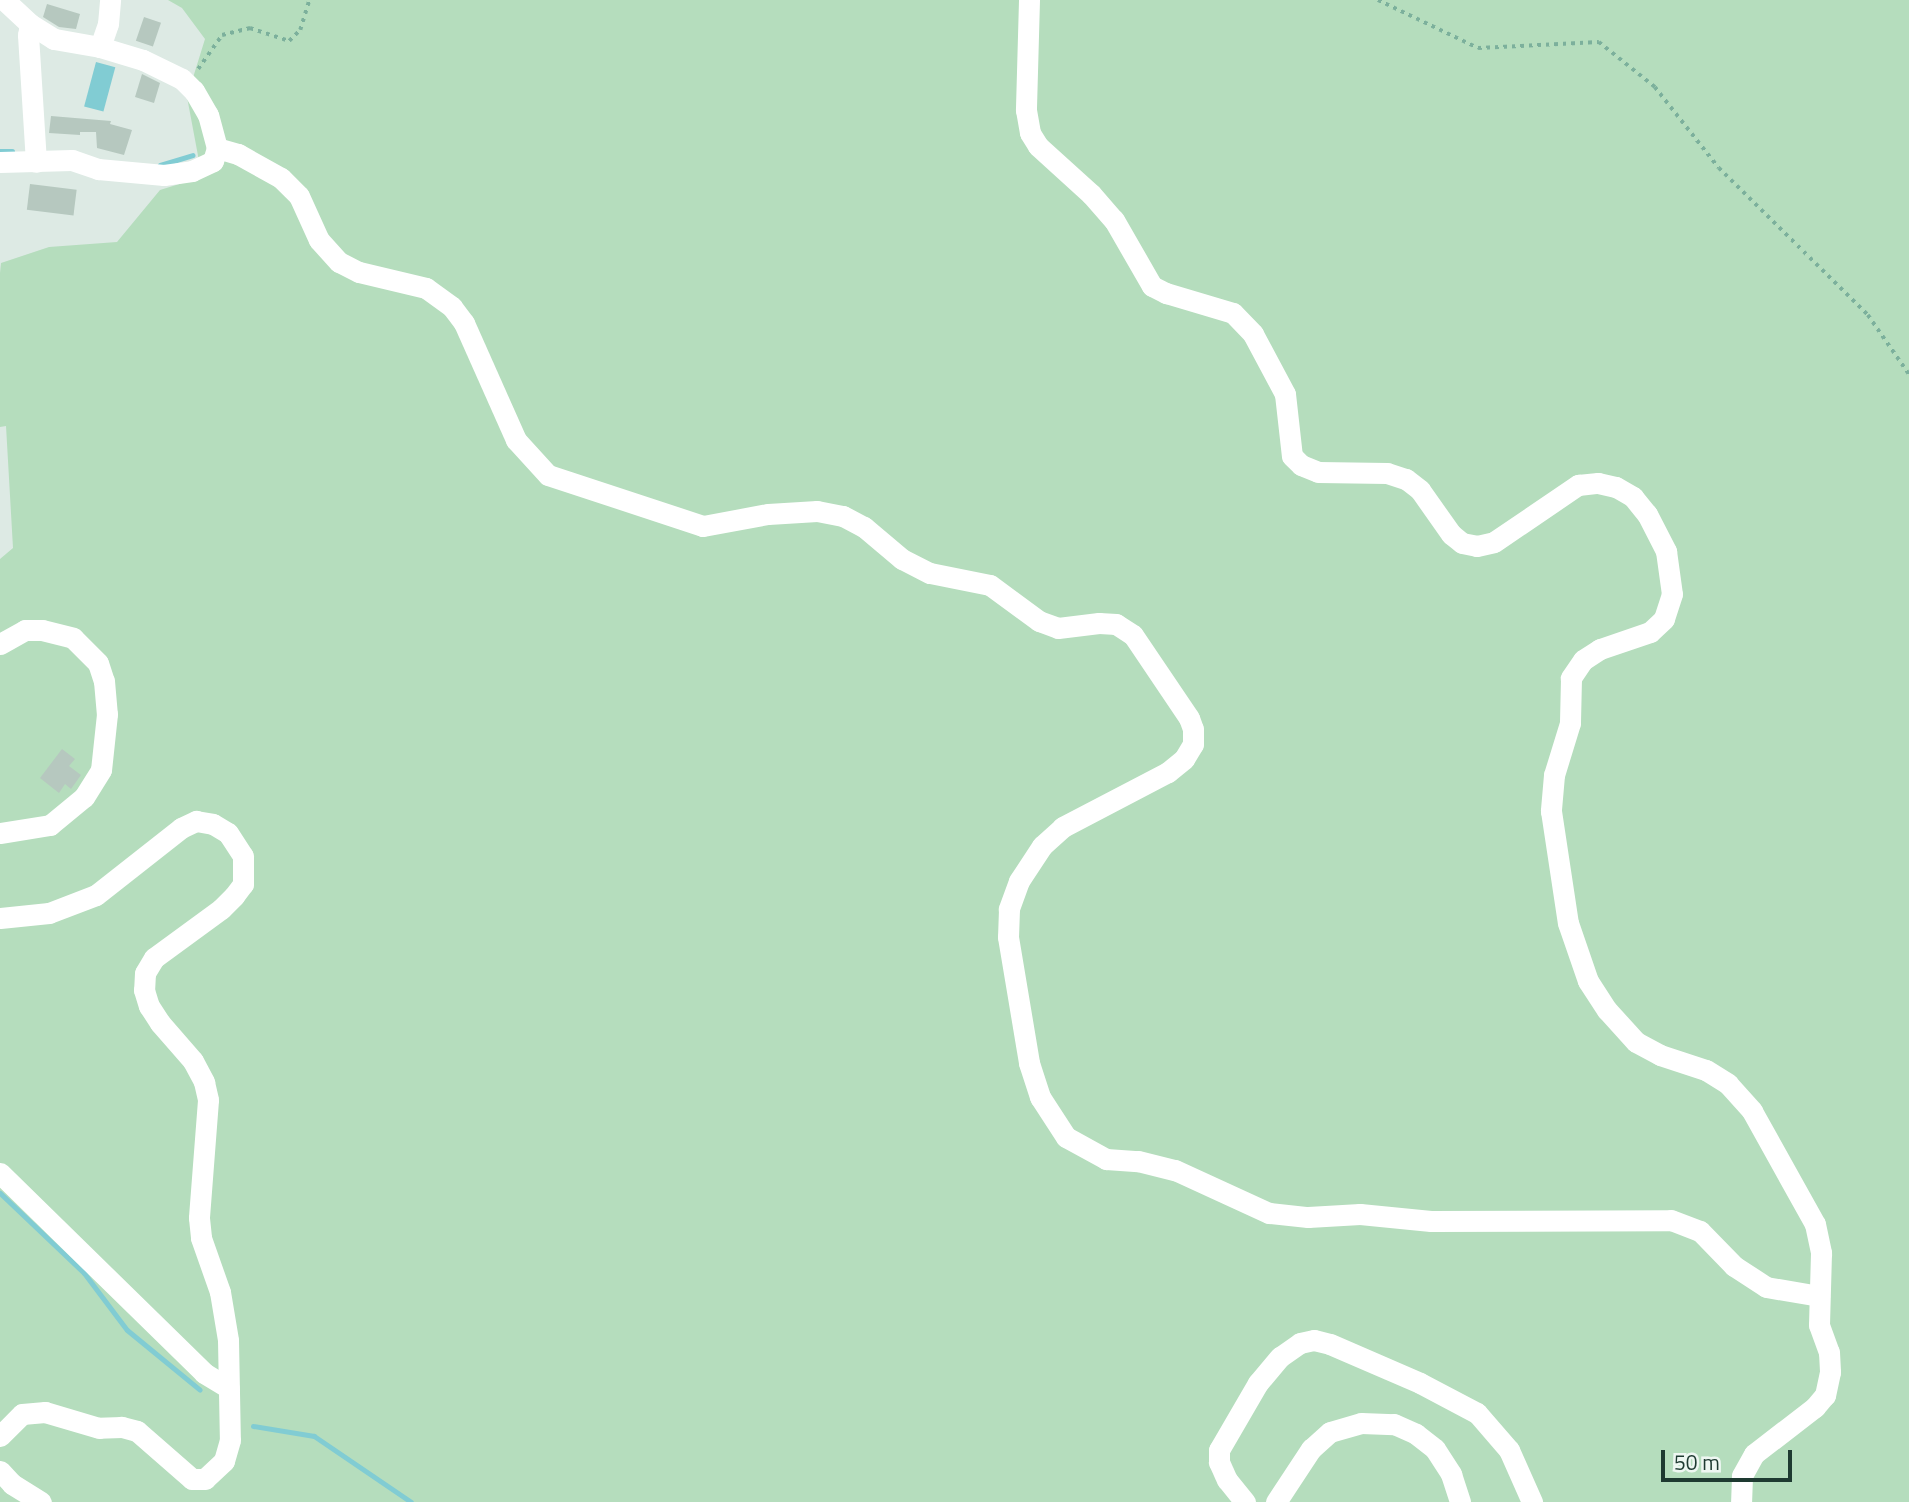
<!DOCTYPE html>
<html>
<head>
<meta charset="utf-8">
<style>
	body { margin:0 }
	#map { position:relative; width:1909px; height:1502px; overflow:hidden; background:#ddeae4; font-family:"Titillium Web",sans-serif }
	div>[style] { position:absolute }
	.green>* { inset:0; background:#b5ddbd }
	.water>* { inset:0; background:#81ccd3; transform-origin:0 0 }
	.stream>* { height:5px; margin:-2.5px; padding:0 2.5px; transform-origin:2.5px; border-radius:2.5px; background:#81ccd3 }
	.building>* { inset:0; background:#b6c8bf; transform-origin:0 0 }
	.path>* { height:3.5px; margin-top:-1.75px; transform-origin:0; background:repeating-linear-gradient(90deg,#7cb09c 0 3.5px,transparent 0 8.5px) }
	.street>* { height:21px; margin:-10.5px; padding:0 10.5px; transform-origin:10.5px; border-radius:10.5px; background:#fff }
	span { translate:-50% -50%; white-space:nowrap; text-align:center; line-height:1.15; -webkit-text-stroke:5px #eef7f2; paint-order:stroke }
	.scale { position:absolute; left:1661px; top:1450px; width:131px; height:32px; box-sizing:border-box; border:4px solid #1e3a31; border-top:0; padding-left:9px; font-size:21px; line-height:24px; white-space:nowrap; color:#1e3a31; -webkit-text-stroke:5px #eef7f2; paint-order:stroke }
</style>
</head>
<body>
<div id="map">
	<div class="green">
		<div style="clip-path:polygon(168px 0,1909px 0,1909px 1502px,0 1502px,0 559px,13px 548px,6px 426px,0 427px,0 273px,1px 263px,49px 247px,117px 242px,160px 190px,202px 177px,187px 97px,205px 39px,182px 8px)"></div>
	</div>
	<div class="water">
		<div style="left:96px;top:62px;width:20px;height:46px;rotate:15deg"></div>
	</div>
	<div class="stream">
		<div style="left:0;top:151px;width:12px"></div>
		<div style="left:160px;top:165px;width:34px;rotate:-17deg"></div>
		<div style="left:0;top:1193px;width:116px;rotate:43.6deg"></div>
		<div style="left:84px;top:1273px;width:71px;rotate:53deg"></div>
		<div style="left:127px;top:1330px;width:94px;rotate:39.4deg"></div>
		<div style="left:253px;top:1426px;width:62px;rotate:9.3deg"></div>
		<div style="left:314px;top:1436px;width:117px;rotate:34.2deg"></div>
	</div>
	<div class="building">
		<div style="clip-path:polygon(47px 4px,80px 14px,76px 29px,59px 27px,43px 17px)"></div>
		<div style="left:144px;top:17px;width:18px;height:25px;rotate:19deg"></div>
		<div style="clip-path:polygon(142px 74px,160px 83px,154px 103px,135px 97px)"></div>
		<div style="clip-path:polygon(51px 116px,111px 121px,110px 124px,132px 130px,124px 155px,97px 148px,96px 132px,80px 132px,80px 135px,49px 133px)"></div>
		<div style="left:30px;top:184px;width:47px;height:26px;rotate:7deg"></div>
		<div style="clip-path:polygon(62px 749px,75px 759px,69px 766px,81px 775px,71px 789px,65px 784px,59px 793px,40px 778px)"></div>
	</div>
	<div class="path">
		<div style="left:1378px;top:0;width:111px;rotate:25.6deg"></div>
		<div style="left:1478px;top:48px;width:121px;rotate:-2.8deg"></div>
		<div style="left:1599px;top:42px;width:72px;rotate:38.8deg"></div>
		<div style="left:1655px;top:87px;width:103px;rotate:51.7deg"></div>
		<div style="left:1719px;top:168px;width:209px;rotate:44.6deg"></div>
		<div style="left:1868px;top:315px;width:72px;rotate:55.2deg"></div>
		<div style="left:198px;top:69px;width:42px;rotate:-54.8deg"></div>
		<div style="left:222px;top:35px;width:29px;rotate:-14deg"></div>
		<div style="left:250px;top:28px;width:41px;rotate:18.4deg"></div>
		<div style="left:289px;top:41px;width:16px;rotate:-45deg"></div>
		<div style="left:300px;top:30px;width:31px;rotate:-73deg"></div>
	</div>
	<div class="street">
		<div style="left:1029px;top:0;width:110px;rotate:91.6deg"></div>
		<div style="left:1026px;top:110px;width:23px;rotate:80deg"></div>
		<div style="left:1030px;top:133px;width:15px;rotate:58deg"></div>
		<div style="left:1038px;top:146px;width:72px;rotate:42.2deg"></div>
		<div style="left:1091px;top:194px;width:35px;rotate:49deg"></div>
		<div style="left:1114px;top:220px;width:76px;rotate:60.1deg"></div>
		<div style="left:1152px;top:286px;width:16px;rotate:27deg"></div>
		<div style="left:1166px;top:293px;width:70px;rotate:16.6deg"></div>
		<div style="left:1233px;top:313px;width:29px;rotate:46deg"></div>
		<div style="left:1253px;top:334px;width:68px;rotate:61.9deg"></div>
		<div style="left:1285px;top:394px;width:62px;rotate:83.6deg"></div>
		<div style="left:1292px;top:456px;width:13px;rotate:45deg"></div>
		<div style="left:1301px;top:465px;width:18px;rotate:22deg"></div>
		<div style="left:1318px;top:472px;width:69px;rotate:0.8deg"></div>
		<div style="left:1387px;top:473px;width:20px;rotate:18deg"></div>
		<div style="left:1406px;top:479px;width:18px;rotate:38deg"></div>
		<div style="left:1420px;top:490px;width:54px;rotate:54.8deg"></div>
		<div style="left:1451px;top:534px;width:14px;rotate:39deg"></div>
		<div style="left:1462px;top:543px;width:15px;rotate:11deg"></div>
		<div style="left:1477px;top:546px;width:17px;rotate:-13deg"></div>
		<div style="left:1494px;top:542px;width:102px;rotate:-34.2deg"></div>
		<div style="left:1578px;top:485px;width:20px;rotate:-6deg"></div>
		<div style="left:1598px;top:483px;width:18px;rotate:13deg"></div>
		<div style="left:1616px;top:487px;width:20px;rotate:30deg"></div>
		<div style="left:1633px;top:497px;width:22px;rotate:51deg"></div>
		<div style="left:1647px;top:514px;width:42px;rotate:62.8deg"></div>
		<div style="left:1666px;top:551px;width:43px;rotate:82.1deg"></div>
		<div style="left:1672px;top:594px;width:26px;rotate:108deg"></div>
		<div style="left:1664px;top:619px;width:19px;rotate:137deg"></div>
		<div style="left:1650px;top:632px;width:53px;rotate:161.2deg"></div>
		<div style="left:1600px;top:649px;width:20px;rotate:147deg"></div>
		<div style="left:1583px;top:660px;width:22px;rotate:124deg"></div>
		<div style="left:1571px;top:678px;width:45px;rotate:91.3deg"></div>
		<div style="left:1570px;top:723px;width:54px;rotate:107.1deg"></div>
		<div style="left:1554px;top:775px;width:36px;rotate:95deg"></div>
		<div style="left:1551px;top:811px;width:113px;rotate:81.4deg"></div>
		<div style="left:1568px;top:923px;width:61px;rotate:71deg"></div>
		<div style="left:1588px;top:981px;width:35px;rotate:57deg"></div>
		<div style="left:1607px;top:1010px;width:43px;rotate:47.8deg"></div>
		<div style="left:1636px;top:1042px;width:27px;rotate:28deg"></div>
		<div style="left:1660px;top:1055px;width:48px;rotate:18.1deg"></div>
		<div style="left:1706px;top:1070px;width:26px;rotate:32deg"></div>
		<div style="left:1728px;top:1084px;width:36px;rotate:48deg"></div>
		<div style="left:1752px;top:1111px;width:129px;rotate:60.9deg"></div>
		<div style="left:1815px;top:1224px;width:30px;rotate:78deg"></div>
		<div style="left:1821px;top:1253px;width:72px;rotate:91.6deg"></div>
		<div style="left:1819px;top:1325px;width:29px;rotate:70deg"></div>
		<div style="left:1829px;top:1352px;width:20px;rotate:87deg"></div>
		<div style="left:1830px;top:1372px;width:24px;rotate:102deg"></div>
		<div style="left:1825px;top:1395px;width:16px;rotate:130deg"></div>
		<div style="left:1815px;top:1407px;width:77px;rotate:142.4deg"></div>
		<div style="left:1754px;top:1454px;width:25px;rotate:119deg"></div>
		<div style="left:1742px;top:1476px;width:26px;rotate:92deg"></div>
		<div style="left:30px;top:24px;width:11px;rotate:100deg"></div>
		<div style="left:28px;top:35px;width:127px;rotate:86.4deg"></div>
		<div style="left:100px;top:47px;width:24px;rotate:-71deg"></div>
		<div style="left:108px;top:24px;width:24px;rotate:-85deg"></div>
		<div style="left:217px;top:148px;width:22px;rotate:16deg"></div>
		<div style="left:238px;top:154px;width:49px;rotate:29.2deg"></div>
		<div style="left:281px;top:178px;width:25px;rotate:45deg"></div>
		<div style="left:299px;top:196px;width:48px;rotate:65.6deg"></div>
		<div style="left:319px;top:240px;width:30px;rotate:48deg"></div>
		<div style="left:339px;top:262px;width:22px;rotate:27deg"></div>
		<div style="left:359px;top:272px;width:69px;rotate:13.4deg"></div>
		<div style="left:426px;top:288px;width:32px;rotate:36deg"></div>
		<div style="left:452px;top:307px;width:20px;rotate:53deg"></div>
		<div style="left:464px;top:323px;width:128px;rotate:66deg"></div>
		<div style="left:516px;top:440px;width:47px;rotate:47.6deg"></div>
		<div style="left:548px;top:475px;width:163px;rotate:18.2deg"></div>
		<div style="left:703px;top:526px;width:66px;rotate:-10.5deg"></div>
		<div style="left:768px;top:514px;width:49px;rotate:-3.5deg"></div>
		<div style="left:817px;top:511px;width:26px;rotate:11deg"></div>
		<div style="left:843px;top:516px;width:24px;rotate:28deg"></div>
		<div style="left:864px;top:527px;width:50px;rotate:40.1deg"></div>
		<div style="left:902px;top:559px;width:31px;rotate:27deg"></div>
		<div style="left:930px;top:573px;width:61px;rotate:11.3deg"></div>
		<div style="left:990px;top:585px;width:61px;rotate:36.3deg"></div>
		<div style="left:1039px;top:621px;width:20px;rotate:20deg"></div>
		<div style="left:1058px;top:628px;width:41px;rotate:-7deg"></div>
		<div style="left:1099px;top:623px;width:17px;rotate:3deg"></div>
		<div style="left:1116px;top:624px;width:20px;rotate:33deg"></div>
		<div style="left:1133px;top:635px;width:100px;rotate:56deg"></div>
		<div style="left:1189px;top:718px;width:12px;rotate:70deg"></div>
		<div style="left:1193px;top:729px;width:15px;rotate:90deg"></div>
		<div style="left:1193px;top:744px;width:17px;rotate:121deg"></div>
		<div style="left:1184px;top:759px;width:21px;rotate:141deg"></div>
		<div style="left:1168px;top:772px;width:119px;rotate:152.4deg"></div>
		<div style="left:1063px;top:827px;width:28px;rotate:138deg"></div>
		<div style="left:1042px;top:846px;width:42px;rotate:123.3deg"></div>
		<div style="left:1019px;top:881px;width:30px;rotate:110deg"></div>
		<div style="left:1009px;top:909px;width:28px;rotate:92deg"></div>
		<div style="left:1008px;top:937px;width:128px;rotate:80.5deg"></div>
		<div style="left:1029px;top:1063px;width:36px;rotate:72deg"></div>
		<div style="left:1040px;top:1097px;width:48px;rotate:57deg"></div>
		<div style="left:1066px;top:1137px;width:46px;rotate:28.8deg"></div>
		<div style="left:1106px;top:1159px;width:32px;rotate:4deg"></div>
		<div style="left:1138px;top:1161px;width:38px;rotate:14deg"></div>
		<div style="left:1175px;top:1170px;width:103px;rotate:24.6deg"></div>
		<div style="left:1269px;top:1213px;width:39px;rotate:6deg"></div>
		<div style="left:1308px;top:1217px;width:52px;rotate:-3.3deg"></div>
		<div style="left:1360px;top:1214px;width:71px;rotate:5.6deg"></div>
		<div style="left:1431px;top:1221px;width:240px;rotate:-0.2deg"></div>
		<div style="left:1671px;top:1220px;width:31px;rotate:21deg"></div>
		<div style="left:1700px;top:1231px;width:49px;rotate:45.8deg"></div>
		<div style="left:1734px;top:1266px;width:38px;rotate:33deg"></div>
		<div style="left:1766px;top:1287px;width:54px;rotate:9.6deg"></div>
		<div style="left:0;top:162px;width:72px;rotate:-1.6deg"></div>
		<div style="left:72px;top:160px;width:28px;rotate:19deg"></div>
		<div style="left:98px;top:169px;width:66px;rotate:5.2deg"></div>
		<div style="left:164px;top:175px;width:28px;rotate:-8deg"></div>
		<div style="left:192px;top:171px;width:23px;rotate:-25deg"></div>
		<div style="left:213px;top:161px;width:14px;rotate:-73deg"></div>
		<div style="left:217px;top:148px;width:34px;rotate:-105deg"></div>
		<div style="left:208px;top:115px;width:28px;rotate:-120deg"></div>
		<div style="left:194px;top:91px;width:17px;rotate:-135deg"></div>
		<div style="left:182px;top:79px;width:43px;rotate:-154deg"></div>
		<div style="left:143px;top:60px;width:45px;rotate:-163.2deg"></div>
		<div style="left:100px;top:47px;width:47px;rotate:-170.1deg"></div>
		<div style="left:54px;top:39px;width:28px;rotate:-148deg"></div>
		<div style="left:30px;top:24px;width:35px;rotate:-137deg"></div>
		<div style="left:0;top:644px;width:29px;rotate:-29deg"></div>
		<div style="left:25px;top:630px;width:17px"></div>
		<div style="left:42px;top:630px;width:32px;rotate:14deg"></div>
		<div style="left:73px;top:638px;width:35px;rotate:45deg"></div>
		<div style="left:98px;top:663px;width:19px;rotate:72deg"></div>
		<div style="left:104px;top:681px;width:33px;rotate:85deg"></div>
		<div style="left:107px;top:714px;width:56px;rotate:96.1deg"></div>
		<div style="left:101px;top:770px;width:32px;rotate:122deg"></div>
		<div style="left:84px;top:797px;width:44px;rotate:140.5deg"></div>
		<div style="left:50px;top:825px;width:51px;rotate:170.9deg"></div>
		<div style="left:0;top:918px;width:49px;rotate:-5.8deg"></div>
		<div style="left:49px;top:913px;width:50px;rotate:-21deg"></div>
		<div style="left:96px;top:895px;width:108px;rotate:-38.2deg"></div>
		<div style="left:181px;top:828px;width:17px;rotate:-25deg"></div>
		<div style="left:196px;top:821px;width:17px;rotate:10deg"></div>
		<div style="left:213px;top:824px;width:17px;rotate:31deg"></div>
		<div style="left:228px;top:833px;width:27px;rotate:57deg"></div>
		<div style="left:243px;top:856px;width:28px;rotate:90deg"></div>
		<div style="left:243px;top:884px;width:15px;rotate:127deg"></div>
		<div style="left:234px;top:896px;width:18px;rotate:135deg"></div>
		<div style="left:221px;top:909px;width:83px;rotate:143.8deg"></div>
		<div style="left:154px;top:958px;width:17px;rotate:121deg"></div>
		<div style="left:145px;top:973px;width:17px;rotate:93deg"></div>
		<div style="left:144px;top:990px;width:17px;rotate:73deg"></div>
		<div style="left:149px;top:1006px;width:20px;rotate:57deg"></div>
		<div style="left:160px;top:1023px;width:50px;rotate:49deg"></div>
		<div style="left:193px;top:1061px;width:24px;rotate:62deg"></div>
		<div style="left:204px;top:1082px;width:18px;rotate:77deg"></div>
		<div style="left:208px;top:1100px;width:118px;rotate:94.4deg"></div>
		<div style="left:199px;top:1218px;width:20px;rotate:84deg"></div>
		<div style="left:201px;top:1238px;width:57px;rotate:70.6deg"></div>
		<div style="left:220px;top:1292px;width:49px;rotate:80.5deg"></div>
		<div style="left:228px;top:1340px;width:100px;rotate:88.9deg"></div>
		<div style="left:230px;top:1440px;width:22px;rotate:106deg"></div>
		<div style="left:224px;top:1461px;width:26px;rotate:137deg"></div>
		<div style="left:205px;top:1479px;width:13px;rotate:180deg"></div>
		<div style="left:192px;top:1479px;width:73px;rotate:-138.9deg"></div>
		<div style="left:137px;top:1431px;width:16px;rotate:-165deg"></div>
		<div style="left:122px;top:1427px;width:23px;rotate:178deg"></div>
		<div style="left:99px;top:1428px;width:56px;rotate:-163.5deg"></div>
		<div style="left:45px;top:1412px;width:23px;rotate:175deg"></div>
		<div style="left:22px;top:1414px;width:31px;rotate:135deg"></div>
		<div style="left:0;top:1173px;width:286px;rotate:44.4deg"></div>
		<div style="left:204px;top:1373px;width:29px;rotate:31deg"></div>
		<div style="left:0;top:1471px;width:18px;rotate:47deg"></div>
		<div style="left:12px;top:1484px;width:34px;rotate:32deg"></div>
		<div style="left:1245px;top:1502px;width:28px;rotate:-129deg"></div>
		<div style="left:1227px;top:1480px;width:20px;rotate:-114deg"></div>
		<div style="left:1219px;top:1462px;width:12px;rotate:-90deg"></div>
		<div style="left:1219px;top:1450px;width:78px;rotate:-59.8deg"></div>
		<div style="left:1258px;top:1383px;width:34px;rotate:-50deg"></div>
		<div style="left:1280px;top:1357px;width:24px;rotate:-35deg"></div>
		<div style="left:1300px;top:1343px;width:14px;rotate:-12deg"></div>
		<div style="left:1314px;top:1340px;width:16px;rotate:14deg"></div>
		<div style="left:1330px;top:1344px;width:98px;rotate:23.4deg"></div>
		<div style="left:1420px;top:1383px;width:64px;rotate:27.8deg"></div>
		<div style="left:1477px;top:1413px;width:49px;rotate:49.1deg"></div>
		<div style="left:1509px;top:1450px;width:57px;rotate:66.1deg"></div>
		<div style="left:1276px;top:1502px;width:64px;rotate:-56.6deg"></div>
		<div style="left:1311px;top:1449px;width:25px;rotate:-42deg"></div>
		<div style="left:1330px;top:1432px;width:32px;rotate:-16deg"></div>
		<div style="left:1361px;top:1423px;width:33px;rotate:2deg"></div>
		<div style="left:1394px;top:1424px;width:24px;rotate:24deg"></div>
		<div style="left:1416px;top:1434px;width:24px;rotate:38deg"></div>
		<div style="left:1435px;top:1449px;width:30px;rotate:57deg"></div>
		<div style="left:1451px;top:1474px;width:29px;rotate:72deg"></div>
	</div>
	<div class="scale">50 m</div>
</div>
</body>
</html>
